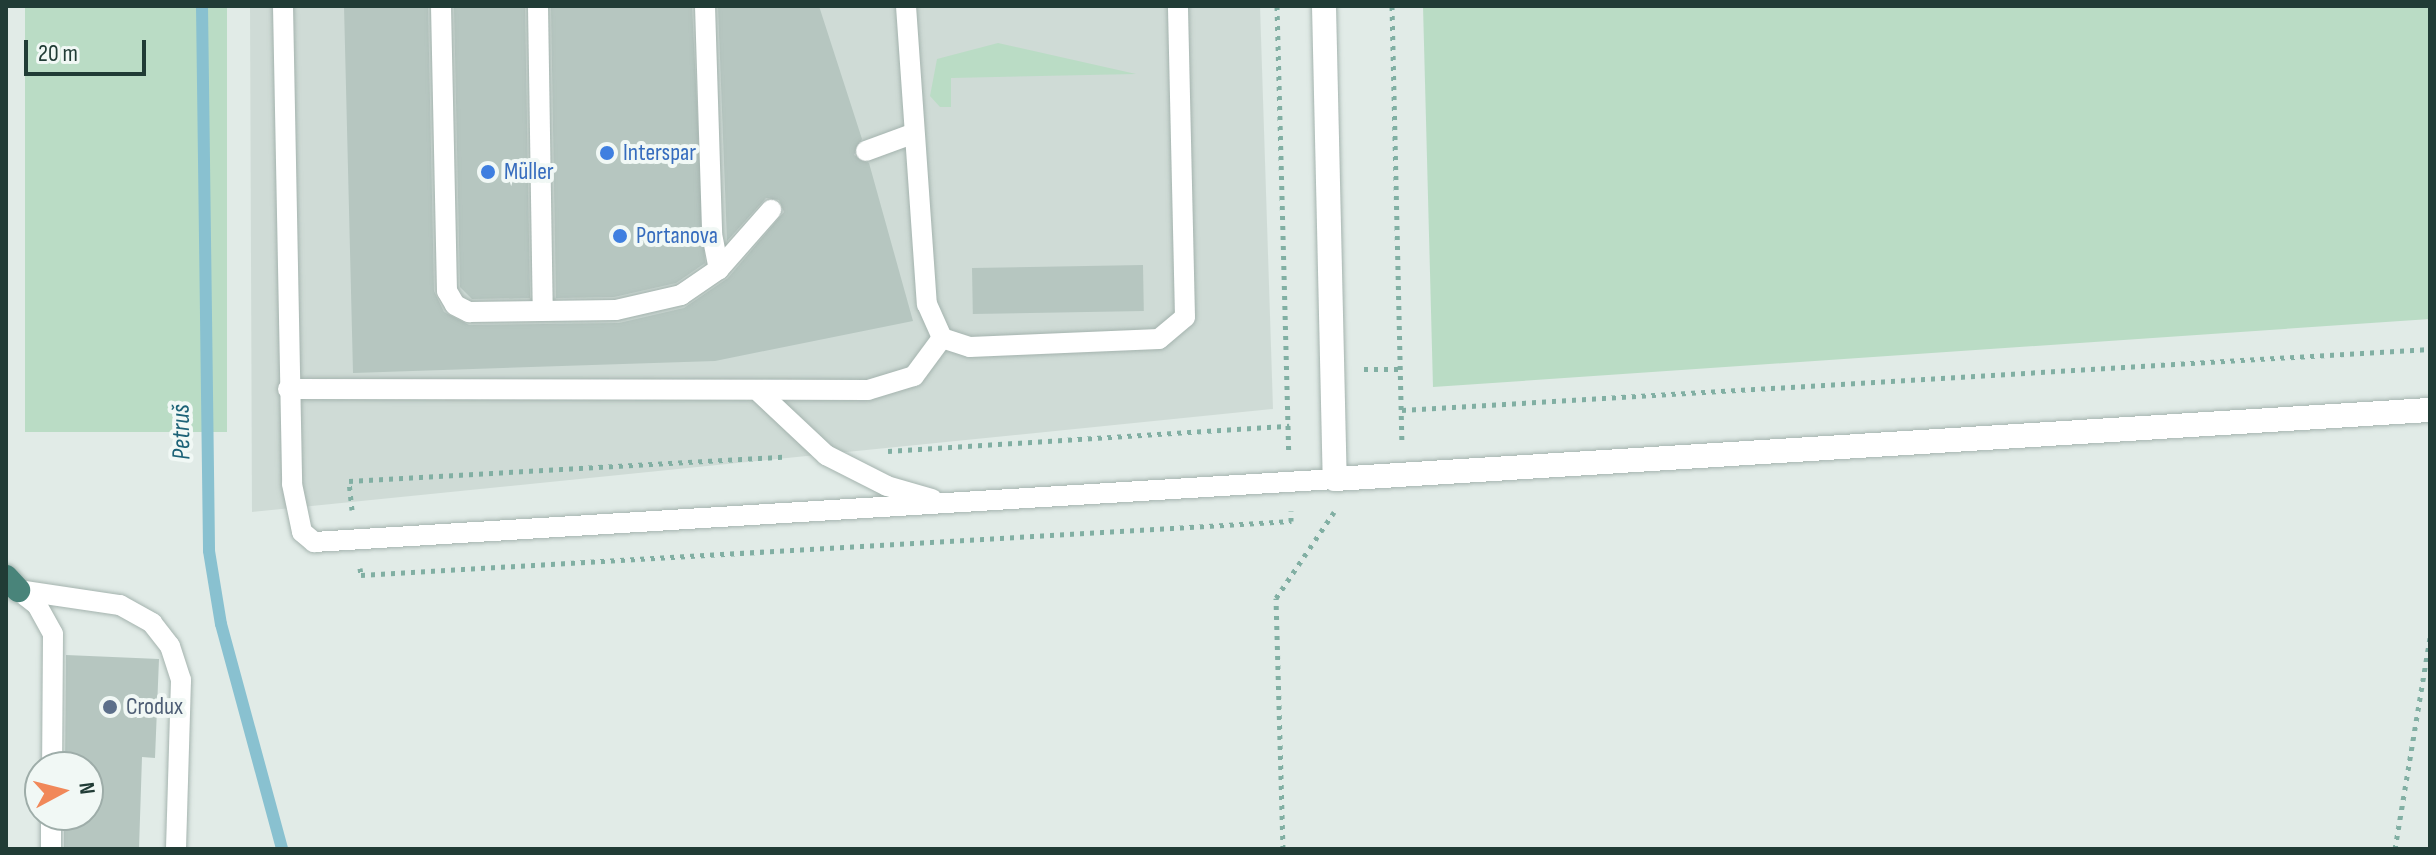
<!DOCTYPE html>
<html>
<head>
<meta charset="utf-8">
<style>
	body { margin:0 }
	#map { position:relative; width:2436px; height:855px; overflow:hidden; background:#e1ebe7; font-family:"Sofia Sans Condensed",sans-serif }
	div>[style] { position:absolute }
	.built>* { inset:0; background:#cfdbd6 }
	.green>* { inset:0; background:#badcc5; transform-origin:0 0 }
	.stream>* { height:12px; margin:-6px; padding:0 6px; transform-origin:6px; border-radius:6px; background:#89c1d0 }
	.building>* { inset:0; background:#b6c6c0; transform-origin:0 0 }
	.path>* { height:5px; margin-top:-2.5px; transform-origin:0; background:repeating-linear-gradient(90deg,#81afa3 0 4px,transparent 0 10px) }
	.roads { filter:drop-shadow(0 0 2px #a4b3ae) drop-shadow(0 0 2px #a4b3ae) }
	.service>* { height:20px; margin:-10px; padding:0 10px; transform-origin:10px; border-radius:10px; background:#fff }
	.minor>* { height:24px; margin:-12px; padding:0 12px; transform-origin:12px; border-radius:12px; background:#fff }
	.trunk>* { height:24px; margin:-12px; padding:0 12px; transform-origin:12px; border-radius:12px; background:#49847a }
	.dots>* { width:22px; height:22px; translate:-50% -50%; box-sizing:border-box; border:4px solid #f1f8f5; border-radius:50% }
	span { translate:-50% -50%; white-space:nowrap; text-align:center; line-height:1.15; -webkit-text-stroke:8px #f1f8f5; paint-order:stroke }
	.shop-label { font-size:24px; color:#366cbe }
	.left { translate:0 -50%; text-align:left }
	.service-label { font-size:24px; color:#4e5e75 }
	.water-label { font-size:26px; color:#1c6277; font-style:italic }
	.frame { position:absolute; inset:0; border:8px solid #213c36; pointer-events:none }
	.north { position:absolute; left:24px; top:751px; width:80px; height:80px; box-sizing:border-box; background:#f1f8f5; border:2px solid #9eada9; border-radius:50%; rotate:83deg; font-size:22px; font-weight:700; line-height:32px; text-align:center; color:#213c36 }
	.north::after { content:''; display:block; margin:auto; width:28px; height:36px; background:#f18859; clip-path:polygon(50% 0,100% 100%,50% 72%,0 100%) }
	.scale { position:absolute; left:24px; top:40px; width:122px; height:36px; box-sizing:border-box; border:4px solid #213c36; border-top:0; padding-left:10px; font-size:24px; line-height:28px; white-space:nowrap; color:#213c36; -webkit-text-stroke:6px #f1f8f5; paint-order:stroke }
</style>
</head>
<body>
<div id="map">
	<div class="built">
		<div style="clip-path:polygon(250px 6px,1260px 6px,1273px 409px,252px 512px)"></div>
	</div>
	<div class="green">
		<div style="left:25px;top:6px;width:202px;height:426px"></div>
		<div style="clip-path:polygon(1423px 6px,2430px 6px,2430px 319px,1433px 387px)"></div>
		<div style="clip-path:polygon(998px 43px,1136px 74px,951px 78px,951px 107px,940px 107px,930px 96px,937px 59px)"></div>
	</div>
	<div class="stream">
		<div style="left:202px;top:6px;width:545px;rotate:89.26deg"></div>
		<div style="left:209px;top:551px;width:74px;rotate:80.7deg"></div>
		<div style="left:221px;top:624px;width:233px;rotate:74.8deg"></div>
	</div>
	<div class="building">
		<div style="clip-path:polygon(344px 6px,428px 6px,434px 291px,444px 312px,469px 325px,619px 323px,684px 308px,728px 278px,784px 212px,779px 200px,766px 198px,727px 241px,718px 6px,819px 6px,862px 139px,854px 155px,869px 163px,913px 321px,715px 361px,353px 373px)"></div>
		<div style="clip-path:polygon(454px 6px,525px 6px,530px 298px,472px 299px,460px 287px)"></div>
		<div style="clip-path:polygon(551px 6px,692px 6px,705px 263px,676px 283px,614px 297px,556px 298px)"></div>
		<div style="left:1143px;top:265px;width:46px;height:171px;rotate:89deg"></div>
		<div style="clip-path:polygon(66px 655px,159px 659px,155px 758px,142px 757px,139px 849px,64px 849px,64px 815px,88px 815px,88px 767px,65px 767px)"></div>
	</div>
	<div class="path">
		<div style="left:1277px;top:6px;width:447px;rotate:88.5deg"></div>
		<div style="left:1392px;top:6px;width:438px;rotate:88.7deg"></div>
		<div style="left:1364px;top:369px;width:37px"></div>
		<div style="left:1402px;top:410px;width:1030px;rotate:-3.4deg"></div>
		<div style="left:888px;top:451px;width:402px;rotate:-3.6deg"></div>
		<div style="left:352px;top:510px;width:29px;rotate:-96deg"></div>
		<div style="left:349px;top:481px;width:434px;rotate:-3.2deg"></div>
		<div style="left:360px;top:568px;width:7px;rotate:82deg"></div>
		<div style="left:361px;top:575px;width:932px;rotate:-3.32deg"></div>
		<div style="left:1291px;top:521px;width:10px;rotate:-90deg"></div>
		<div style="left:1283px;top:849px;width:251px;rotate:-91.6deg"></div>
		<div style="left:1276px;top:598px;width:104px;rotate:-56deg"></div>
		<div style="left:2395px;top:849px;width:215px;rotate:-80.6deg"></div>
	</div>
	<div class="roads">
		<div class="service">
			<div style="left:283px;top:6px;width:478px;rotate:88.9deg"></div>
			<div style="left:292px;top:484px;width:49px;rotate:78.2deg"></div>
			<div style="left:302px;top:532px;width:16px;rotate:40deg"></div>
			<div style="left:314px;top:542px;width:1023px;rotate:-3.53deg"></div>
			<div style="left:441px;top:6px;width:285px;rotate:88.8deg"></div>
			<div style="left:447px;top:291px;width:16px;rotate:60deg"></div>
			<div style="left:455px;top:305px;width:16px;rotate:27deg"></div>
			<div style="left:469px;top:312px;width:147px;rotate:-0.8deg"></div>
			<div style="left:616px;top:310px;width:67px;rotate:-13deg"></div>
			<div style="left:681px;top:295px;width:46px;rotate:-34.4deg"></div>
			<div style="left:719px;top:269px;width:79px;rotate:-48.6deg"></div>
			<div style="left:538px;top:6px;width:305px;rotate:89.1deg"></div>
			<div style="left:705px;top:6px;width:228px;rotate:88.2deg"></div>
			<div style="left:712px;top:234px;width:36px;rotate:79deg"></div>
			<div style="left:906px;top:6px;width:299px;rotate:86deg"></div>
			<div style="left:927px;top:304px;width:37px;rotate:66deg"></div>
			<div style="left:942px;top:338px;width:29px;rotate:18deg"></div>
			<div style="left:970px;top:347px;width:189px;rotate:-2.4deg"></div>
			<div style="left:1159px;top:339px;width:34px;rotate:-40deg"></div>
			<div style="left:1185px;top:317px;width:311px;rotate:-91.3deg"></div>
			<div style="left:866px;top:151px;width:49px;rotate:-20.3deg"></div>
			<div style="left:288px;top:389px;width:580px;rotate:0.1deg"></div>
			<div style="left:868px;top:390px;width:48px;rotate:-16.9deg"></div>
			<div style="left:914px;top:376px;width:47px;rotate:-53.6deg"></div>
			<div style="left:760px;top:393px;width:91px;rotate:43.2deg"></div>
			<div style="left:826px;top:455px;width:68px;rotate:26.9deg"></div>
			<div style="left:887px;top:486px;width:47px;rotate:16.1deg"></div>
			<div style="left:18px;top:590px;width:103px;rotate:8.4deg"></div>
			<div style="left:120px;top:605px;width:37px;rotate:29deg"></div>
			<div style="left:152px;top:623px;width:29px;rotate:52deg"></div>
			<div style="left:170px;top:646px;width:36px;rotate:72deg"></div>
			<div style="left:181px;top:680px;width:169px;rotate:91.7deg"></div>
			<div style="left:18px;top:590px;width:24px;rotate:38deg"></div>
			<div style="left:37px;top:605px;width:33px;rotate:61deg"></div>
			<div style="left:53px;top:634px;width:133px;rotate:90.4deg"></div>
			<div style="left:51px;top:849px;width:34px;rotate:-90deg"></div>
		</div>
		<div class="minor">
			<div style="left:1324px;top:6px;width:473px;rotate:88.7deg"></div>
			<div style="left:1335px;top:479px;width:1097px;rotate:-3.61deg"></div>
		</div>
		<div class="trunk">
			<div style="left:6px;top:577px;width:18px;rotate:47deg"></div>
		</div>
	</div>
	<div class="dots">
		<div style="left:607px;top:153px;background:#3f7fe0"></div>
		<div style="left:488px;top:172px;background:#3f7fe0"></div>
		<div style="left:620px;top:236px;background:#3f7fe0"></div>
		<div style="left:110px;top:707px;background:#5c6f8a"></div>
	</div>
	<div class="shop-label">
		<span class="left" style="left:623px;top:153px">Interspar</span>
		<span class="left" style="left:504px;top:172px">Müller</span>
		<span class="left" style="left:636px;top:236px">Portanova</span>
	</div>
	<div class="service-label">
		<span class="left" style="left:126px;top:707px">Crodux</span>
	</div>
	<div class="water-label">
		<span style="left:182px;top:432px;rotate:-91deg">Petruš</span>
	</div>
	<div class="frame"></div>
	<div class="north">N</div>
	<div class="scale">20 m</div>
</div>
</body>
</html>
